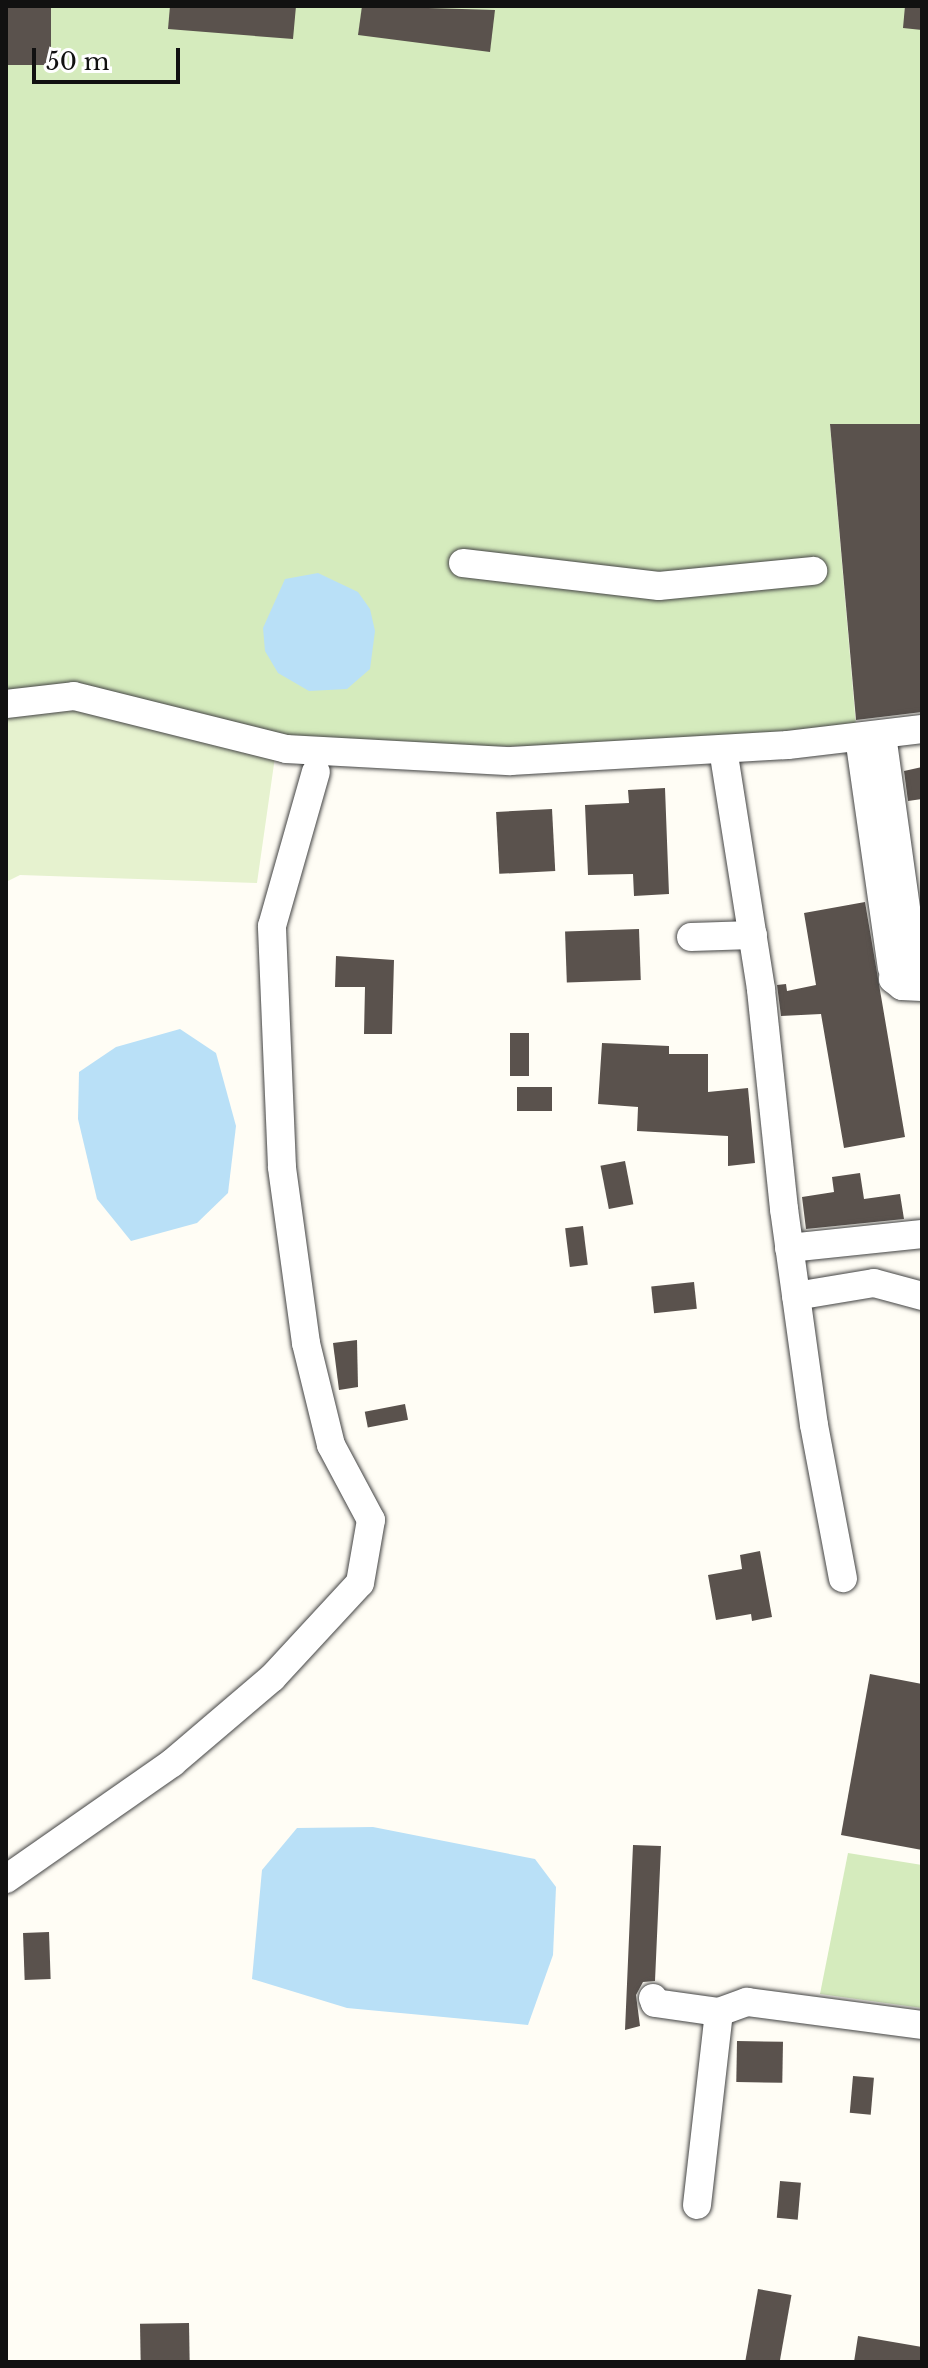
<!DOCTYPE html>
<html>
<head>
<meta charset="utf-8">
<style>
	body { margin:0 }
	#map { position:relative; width:928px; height:2368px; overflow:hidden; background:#fffdf5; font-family:"Libre Baskerville",serif }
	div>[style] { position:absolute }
	.green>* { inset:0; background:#d5ebbd }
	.pitch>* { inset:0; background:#e6f2cf }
	.water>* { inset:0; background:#b9e0f7 }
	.building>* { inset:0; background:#5a524d; transform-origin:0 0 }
	.roads { filter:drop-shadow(0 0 2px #444) drop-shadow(0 0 2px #444) }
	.minor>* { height:28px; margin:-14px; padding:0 14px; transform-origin:14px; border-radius:14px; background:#fff }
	span { translate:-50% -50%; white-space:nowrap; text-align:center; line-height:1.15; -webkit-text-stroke:8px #fff; paint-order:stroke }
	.frame { position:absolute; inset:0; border:8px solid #111; pointer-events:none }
	.scale { position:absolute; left:32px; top:48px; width:148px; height:36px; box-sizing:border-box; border:4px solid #111; border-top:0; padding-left:10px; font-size:24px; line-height:28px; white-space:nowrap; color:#111; -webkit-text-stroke:6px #fff; paint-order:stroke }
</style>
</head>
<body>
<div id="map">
	<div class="green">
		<div style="clip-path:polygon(6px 6px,922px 6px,922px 424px,830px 425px,856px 725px,677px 743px,329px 750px,6px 698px)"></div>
		<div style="clip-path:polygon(848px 1853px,922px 1865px,922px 2008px,820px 1994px)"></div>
	</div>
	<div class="pitch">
		<div style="clip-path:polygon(72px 700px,276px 750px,257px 883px,20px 875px,6px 882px,6px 709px)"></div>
	</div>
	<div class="water">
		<div style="clip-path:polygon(318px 573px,358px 592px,370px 609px,375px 631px,370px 669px,347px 689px,309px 691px,278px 673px,265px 651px,263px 628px,285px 579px)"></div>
		<div style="clip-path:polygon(180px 1029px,216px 1053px,236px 1126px,228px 1193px,197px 1223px,131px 1241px,97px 1199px,78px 1119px,79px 1072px,116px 1047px)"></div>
		<div style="clip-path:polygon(373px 1827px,535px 1859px,556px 1887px,553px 1955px,528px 2025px,347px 2008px,252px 1979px,262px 1870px,297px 1828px)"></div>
	</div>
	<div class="building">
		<div style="left:6px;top:6px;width:45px;height:59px"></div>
		<div style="clip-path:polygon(170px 6px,296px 6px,293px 39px,168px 29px)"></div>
		<div style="clip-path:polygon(362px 6px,495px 10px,490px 52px,358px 35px)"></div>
		<div style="clip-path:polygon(905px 6px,922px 6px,922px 30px,903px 28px)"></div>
		<div style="clip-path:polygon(830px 424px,922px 424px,922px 712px,856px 720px)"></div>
		<div style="clip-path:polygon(922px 767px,922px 799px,908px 801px,904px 771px)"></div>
		<div style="clip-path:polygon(665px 788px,669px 894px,634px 896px,633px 874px,588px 875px,585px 805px,629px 803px,628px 790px)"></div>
		<div style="left:552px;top:809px;width:62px;height:56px;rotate:87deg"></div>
		<div style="clip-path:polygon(865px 902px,905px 1137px,844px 1148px,821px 1014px,781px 1016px,777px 985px,786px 984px,787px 991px,816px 985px,804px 913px)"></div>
		<div style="left:639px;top:929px;width:51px;height:74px;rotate:88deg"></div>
		<div style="clip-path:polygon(336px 956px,394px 960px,392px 1034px,364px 1034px,365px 987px,335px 987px)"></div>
		<div style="left:510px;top:1033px;width:19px;height:43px"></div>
		<div style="clip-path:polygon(602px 1043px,669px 1046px,669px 1054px,708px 1054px,708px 1092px,748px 1088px,755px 1163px,728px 1166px,728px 1136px,637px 1131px,638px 1107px,598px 1104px)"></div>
		<div style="left:517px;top:1087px;width:35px;height:24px"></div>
		<div style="left:625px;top:1161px;width:44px;height:25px;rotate:79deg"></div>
		<div style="clip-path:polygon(860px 1173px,864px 1199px,900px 1194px,904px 1219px,806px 1229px,802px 1197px,834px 1192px,832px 1177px)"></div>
		<div style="left:583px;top:1226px;width:39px;height:18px;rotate:83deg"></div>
		<div style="left:694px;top:1282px;width:27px;height:43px;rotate:84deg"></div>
		<div style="clip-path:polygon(357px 1340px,358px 1387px,339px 1390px,333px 1343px)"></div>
		<div style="left:405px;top:1404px;width:16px;height:41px;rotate:79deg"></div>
		<div style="clip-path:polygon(760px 1551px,772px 1617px,752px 1621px,751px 1614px,716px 1620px,708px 1575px,742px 1569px,740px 1555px)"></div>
		<div style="clip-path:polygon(870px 1674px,922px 1684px,922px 1850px,841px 1835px)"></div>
		<div style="clip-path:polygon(633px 1845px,661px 1846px,655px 1981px,643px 1982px,636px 1995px,640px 2026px,625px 2030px)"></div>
		<div style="left:49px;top:1932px;width:47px;height:26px;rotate:88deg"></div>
		<div style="left:737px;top:2041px;width:46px;height:41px;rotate:1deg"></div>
		<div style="left:853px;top:2076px;width:21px;height:37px;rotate:5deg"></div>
		<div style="left:780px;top:2181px;width:21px;height:37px;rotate:5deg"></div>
		<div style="left:758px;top:2289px;width:34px;height:74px;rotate:10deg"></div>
		<div style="left:189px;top:2323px;width:39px;height:49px;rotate:89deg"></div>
		<div style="clip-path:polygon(858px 2336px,922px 2347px,922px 2362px,854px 2362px)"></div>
	</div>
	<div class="roads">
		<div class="minor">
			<div style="left:463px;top:563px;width:197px;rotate:6.7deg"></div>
			<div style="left:659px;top:586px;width:155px;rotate:-5.6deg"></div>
			<div style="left:6px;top:704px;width:68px;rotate:-6.7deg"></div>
			<div style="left:74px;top:696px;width:219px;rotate:14deg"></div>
			<div style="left:286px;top:749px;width:225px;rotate:3.1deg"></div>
			<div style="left:511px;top:761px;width:277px;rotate:-3.3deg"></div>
			<div style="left:788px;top:745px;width:135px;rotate:-6.8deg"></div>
			<div style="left:882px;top:735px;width:233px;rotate:82.1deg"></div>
			<div style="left:859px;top:737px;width:233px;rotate:81.9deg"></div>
			<div style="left:723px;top:749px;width:244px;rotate:81deg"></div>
			<div style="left:761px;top:990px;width:220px;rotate:84deg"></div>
			<div style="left:784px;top:1209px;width:218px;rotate:82.1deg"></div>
			<div style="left:814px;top:1425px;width:156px;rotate:79.3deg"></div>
			<div style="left:691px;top:937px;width:62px;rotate:-1.8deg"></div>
			<div style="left:902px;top:986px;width:17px;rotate:-33deg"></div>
			<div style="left:916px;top:977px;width:11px;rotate:-100deg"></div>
			<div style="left:914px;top:966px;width:11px;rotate:-146deg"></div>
			<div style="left:905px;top:960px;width:10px;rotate:163deg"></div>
			<div style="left:895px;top:963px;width:16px;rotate:97deg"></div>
			<div style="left:893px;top:979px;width:11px;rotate:38deg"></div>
			<div style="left:902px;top:986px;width:20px;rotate:3deg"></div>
			<div style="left:789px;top:1248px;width:134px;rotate:-6deg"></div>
			<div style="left:796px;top:1296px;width:79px;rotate:-9.5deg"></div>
			<div style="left:874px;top:1283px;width:50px;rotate:15.2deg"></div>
			<div style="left:6px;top:1879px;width:203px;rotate:-34.9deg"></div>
			<div style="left:172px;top:1763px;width:131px;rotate:-40.4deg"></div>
			<div style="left:272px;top:1678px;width:129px;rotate:-47.2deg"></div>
			<div style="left:360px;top:1583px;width:64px;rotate:-80.1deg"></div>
			<div style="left:371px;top:1520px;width:85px;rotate:-118.1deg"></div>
			<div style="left:331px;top:1445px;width:105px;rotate:-103.8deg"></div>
			<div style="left:306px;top:1343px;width:178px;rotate:-97.8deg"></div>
			<div style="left:282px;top:1167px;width:241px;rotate:-92.4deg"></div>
			<div style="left:272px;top:926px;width:160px;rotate:-74.1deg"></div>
			<div style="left:653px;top:1998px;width:5px;rotate:68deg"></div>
			<div style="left:655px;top:2003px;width:65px;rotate:8deg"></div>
			<div style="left:697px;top:2205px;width:194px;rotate:-83.5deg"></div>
			<div style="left:719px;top:2012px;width:30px;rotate:-20deg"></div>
			<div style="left:747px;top:2002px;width:177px;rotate:7.5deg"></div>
		</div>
	</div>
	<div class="frame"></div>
	<div class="scale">50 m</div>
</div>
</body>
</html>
